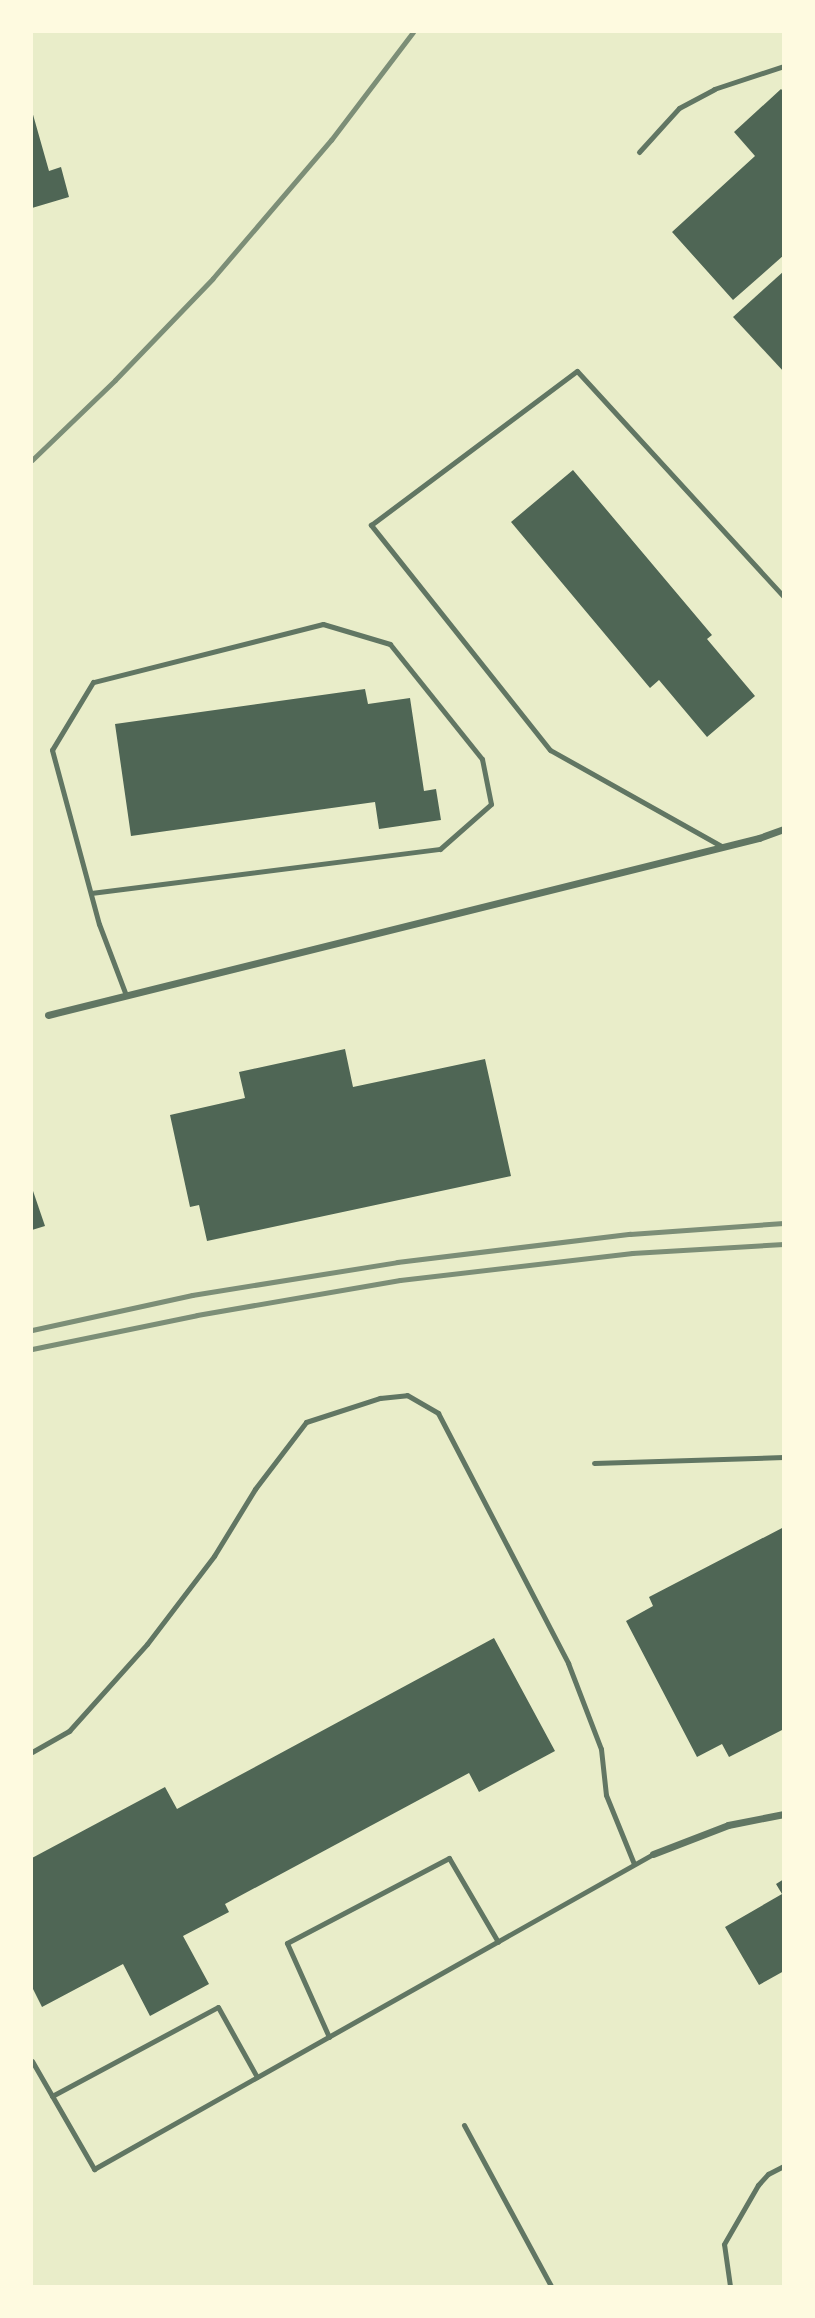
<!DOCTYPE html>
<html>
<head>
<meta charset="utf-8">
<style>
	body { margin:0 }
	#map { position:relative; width:815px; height:2318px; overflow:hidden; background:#e9edc9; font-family:Georgia,serif }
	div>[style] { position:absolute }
	.building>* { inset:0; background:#4f6655 }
	.service>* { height:5px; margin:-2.5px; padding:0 2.5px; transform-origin:2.5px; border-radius:2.5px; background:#617663 }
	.minor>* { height:7px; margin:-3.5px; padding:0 3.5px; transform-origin:3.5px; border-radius:3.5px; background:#617663 }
	.rail>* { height:5px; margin:-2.5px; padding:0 2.5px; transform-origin:2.5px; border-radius:2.5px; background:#7c8e77 }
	span { translate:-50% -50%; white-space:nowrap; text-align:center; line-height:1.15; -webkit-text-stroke:7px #fefae0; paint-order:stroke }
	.frame { position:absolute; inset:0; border:33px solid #fefae0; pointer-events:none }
</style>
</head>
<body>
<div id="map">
	<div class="building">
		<div style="clip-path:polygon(781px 89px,784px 92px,784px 255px,733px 300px,672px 232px,755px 156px,734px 132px)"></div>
		<div style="clip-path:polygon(32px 111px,49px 171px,61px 167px,69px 197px,32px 208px)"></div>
		<div style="clip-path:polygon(784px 271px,784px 372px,733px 317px)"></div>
		<div style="clip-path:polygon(573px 470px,712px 635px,707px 639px,755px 696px,707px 737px,659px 680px,650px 688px,511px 522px)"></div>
		<div style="clip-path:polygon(365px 689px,368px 704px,410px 698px,424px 791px,436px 789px,441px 820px,379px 829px,375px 802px,131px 836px,115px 724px)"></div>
		<div style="clip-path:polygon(345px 1049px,353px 1087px,485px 1059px,511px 1176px,207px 1241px,199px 1205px,190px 1207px,170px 1115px,245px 1098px,239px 1072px)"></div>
		<div style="clip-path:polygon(32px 1188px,45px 1226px,32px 1230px)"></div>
		<div style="clip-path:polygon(784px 1527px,784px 1729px,729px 1757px,722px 1744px,697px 1757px,626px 1621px,653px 1606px,649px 1597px)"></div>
		<div style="clip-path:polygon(494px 1638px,555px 1751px,479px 1792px,469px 1773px,225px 1904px,229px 1912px,183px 1936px,209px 1984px,150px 2016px,123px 1964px,42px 2007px,32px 1987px,32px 1858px,165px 1787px,177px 1809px)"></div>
		<div style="clip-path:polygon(784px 1879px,784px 1971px,759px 1985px,725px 1927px,782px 1894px,776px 1884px)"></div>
	</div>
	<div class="service">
		<div style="left:639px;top:152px;width:59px;rotate:-47.7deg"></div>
		<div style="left:679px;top:108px;width:40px;rotate:-28deg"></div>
		<div style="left:714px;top:89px;width:74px;rotate:-18.2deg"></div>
		<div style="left:723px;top:847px;width:198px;rotate:-150.7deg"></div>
		<div style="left:550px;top:750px;width:288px;rotate:-128.5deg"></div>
		<div style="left:371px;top:525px;width:257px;rotate:-36.8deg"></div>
		<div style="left:577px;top:371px;width:306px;rotate:47.5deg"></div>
		<div style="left:91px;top:893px;width:352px;rotate:-7.2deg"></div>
		<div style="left:440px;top:849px;width:68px;rotate:-41.4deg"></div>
		<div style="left:491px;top:804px;width:46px;rotate:-101.3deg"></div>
		<div style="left:482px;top:759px;width:147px;rotate:-128.7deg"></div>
		<div style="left:390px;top:644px;width:70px;rotate:-163.4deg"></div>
		<div style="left:323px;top:624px;width:237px;rotate:165.8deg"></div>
		<div style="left:93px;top:682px;width:79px;rotate:121.1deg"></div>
		<div style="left:52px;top:750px;width:180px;rotate:74.9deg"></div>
		<div style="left:99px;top:924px;width:76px;rotate:69.2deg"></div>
		<div style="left:594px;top:1463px;width:190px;rotate:-1.8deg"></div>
		<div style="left:32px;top:1752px;width:43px;rotate:-29.6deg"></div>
		<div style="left:69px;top:1731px;width:117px;rotate:-48.1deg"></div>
		<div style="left:147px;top:1644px;width:111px;rotate:-52.7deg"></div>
		<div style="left:214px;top:1556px;width:79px;rotate:-58.5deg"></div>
		<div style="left:255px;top:1489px;width:84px;rotate:-52.7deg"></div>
		<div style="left:306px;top:1422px;width:78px;rotate:-18deg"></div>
		<div style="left:380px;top:1398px;width:27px;rotate:-6deg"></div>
		<div style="left:407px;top:1395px;width:36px;rotate:30deg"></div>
		<div style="left:438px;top:1413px;width:282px;rotate:62.5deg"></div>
		<div style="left:568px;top:1663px;width:92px;rotate:69deg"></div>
		<div style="left:601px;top:1749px;width:46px;rotate:83.8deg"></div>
		<div style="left:606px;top:1795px;width:74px;rotate:67.9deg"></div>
		<div style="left:329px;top:2037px;width:103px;rotate:-114.1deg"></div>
		<div style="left:287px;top:1943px;width:183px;rotate:-27.7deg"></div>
		<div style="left:449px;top:1858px;width:97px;rotate:59.7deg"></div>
		<div style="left:32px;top:2061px;width:125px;rotate:60.1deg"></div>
		<div style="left:94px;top:2169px;width:642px;rotate:-29.4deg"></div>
		<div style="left:52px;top:2096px;width:188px;rotate:-28.2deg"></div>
		<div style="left:218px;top:2007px;width:80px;rotate:60.9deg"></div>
		<div style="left:464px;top:2125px;width:183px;rotate:61.6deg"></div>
		<div style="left:730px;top:2286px;width:42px;rotate:-98.1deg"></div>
		<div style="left:724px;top:2244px;width:68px;rotate:-60deg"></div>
		<div style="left:758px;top:2185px;width:15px;rotate:-48deg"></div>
		<div style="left:768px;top:2174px;width:18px;rotate:-27deg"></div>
	</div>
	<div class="minor">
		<div style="left:48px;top:1015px;width:733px;rotate:-13.98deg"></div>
		<div style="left:759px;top:838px;width:27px;rotate:-20deg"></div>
		<div style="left:653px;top:1854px;width:80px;rotate:-21.1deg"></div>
		<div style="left:728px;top:1825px;width:57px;rotate:-11.1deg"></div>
	</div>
	<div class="rail">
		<div style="left:32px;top:460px;width:115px;rotate:-43.9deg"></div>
		<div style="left:115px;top:380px;width:141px;rotate:-46.1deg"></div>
		<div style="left:213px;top:278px;width:182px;rotate:-49.5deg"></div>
		<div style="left:331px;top:140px;width:136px;rotate:-52.8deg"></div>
		<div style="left:32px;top:1330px;width:164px;rotate:-12.3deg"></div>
		<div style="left:192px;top:1295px;width:208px;rotate:-9.1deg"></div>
		<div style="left:397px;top:1262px;width:235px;rotate:-6.9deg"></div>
		<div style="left:630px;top:1234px;width:154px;rotate:-4.1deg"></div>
		<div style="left:32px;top:1349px;width:168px;rotate:-11.6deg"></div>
		<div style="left:197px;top:1315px;width:206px;rotate:-9.8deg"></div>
		<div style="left:400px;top:1280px;width:234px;rotate:-6.6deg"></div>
		<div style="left:632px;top:1253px;width:152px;rotate:-3.4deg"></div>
	</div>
	<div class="frame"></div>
</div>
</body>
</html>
